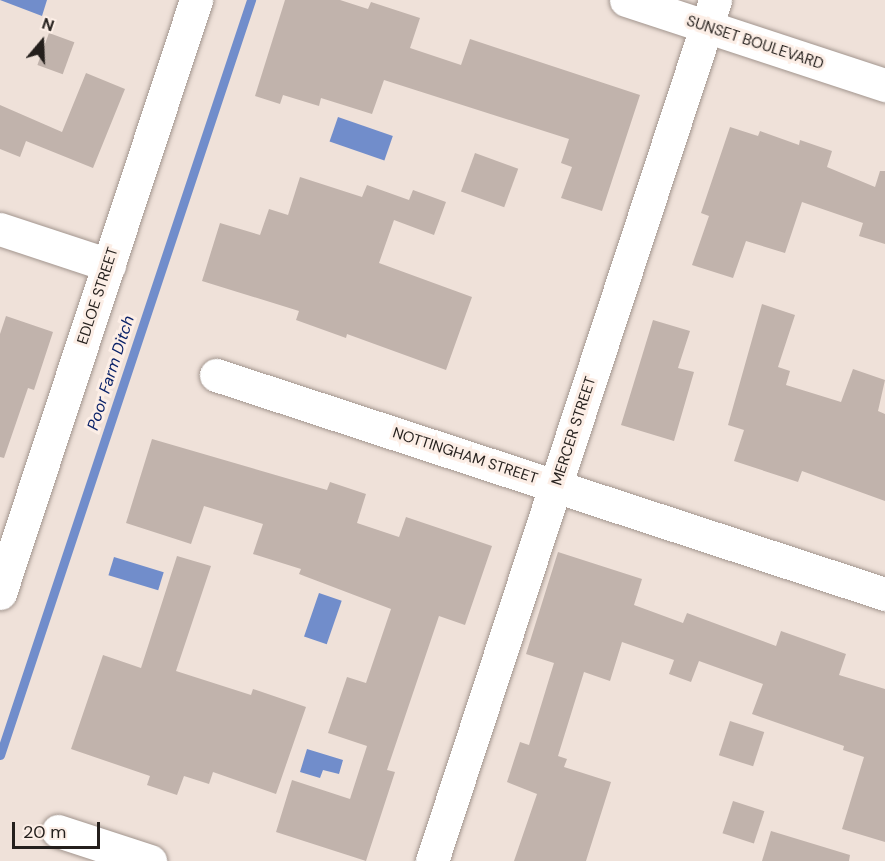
<!DOCTYPE html>
<html>
<head>
<meta charset="utf-8">
<style>
	body { margin:0 }
	#map { position:relative; width:885px; height:861px; overflow:hidden; background:#efe1d9; font-family:"DM Sans",sans-serif }
	div>[style] { position:absolute }
	.water>* { inset:0; background:#718dcb; transform-origin:0 0 }
	.stream>* { height:9px; margin:-4.5px; padding:0 4.5px; transform-origin:4.5px; border-radius:4.5px; background:#718dcb }
	.building>* { inset:0; background:#c1b3ac; transform-origin:0 0 }
	.roads { filter:drop-shadow(0 0 2px #a2958e) drop-shadow(0 0 2px #a2958e) }
	.minor>* { height:33px; margin:-16.5px; padding:0 16.5px; transform-origin:16.5px; border-radius:16.5px; background:#fff }
	.tertiary>* { height:33px; margin:-16.5px; padding:0 16.5px; transform-origin:16.5px; border-radius:16.5px; background:#fff }
	span { translate:-50% -50%; white-space:nowrap; text-align:center; line-height:1.15; -webkit-text-stroke:6px #fceee6; paint-order:stroke }
	.street-label { font-size:15px; color:#241f1c }
	.water-label { font-size:16px; color:#092168; font-style:italic }
	.north { position:absolute; left:12px; top:12px; width:60px; height:60px; -webkit-text-stroke:4px #fceee6; paint-order:stroke; rotate:19deg; font-size:16px; font-weight:700; line-height:24px; text-align:center; color:#241f1c }
	.north::after { content:''; display:block; margin:auto; width:21px; height:27px; background:#241f1c; clip-path:polygon(50% 0,100% 100%,50% 72%,0 100%) }
	.scale { position:absolute; left:12px; top:822px; width:88px; height:27px; box-sizing:border-box; border:3px solid #241f1c; border-top:0; padding-left:8px; font-size:18px; line-height:21px; white-space:nowrap; color:#241f1c; -webkit-text-stroke:4px #fceee6; paint-order:stroke }
</style>
</head>
<body>
<div id="map">
	<div class="water">
		<div style="clip-path:polygon(0 0,47px 0,42px 16px)"></div>
		<div style="left:338px;top:117px;width:58px;height:26px;rotate:19deg"></div>
		<div style="left:114px;top:557px;width:52px;height:19px;rotate:17deg"></div>
		<div style="left:319px;top:593px;width:24px;height:46px;rotate:19deg"></div>
		<div style="clip-path:polygon(307px 749px,343px 760px,339px 774px,323px 770px,320px 778px,300px 772px)"></div>
	</div>
	<div class="stream">
		<div style="left:0;top:755px;width:796px;rotate:-71.61deg"></div>
	</div>
	<div class="building">
		<div style="clip-path:polygon(285px 0,340px 0,368px 9px,371px 2px,420px 18px,410px 48px,461px 65px,470px 39px,640px 95px,602px 211px,561px 198px,572px 167px,561px 163px,569px 139px,384px 80px,372px 114px,321px 98px,319px 106px,283px 95px,280px 104px,255px 96px)"></div>
		<div style="left:49px;top:33px;width:27px;height:34px;rotate:20deg"></div>
		<div style="clip-path:polygon(86px 73px,125px 89px,93px 168px,26px 141px,20px 157px,0 149px,0 105px,62px 132px)"></div>
		<div style="clip-path:polygon(730px 127px,758px 136px,760px 131px,799px 145px,800px 140px,832px 151px,827px 167px,875px 187px,880px 171px,885px 171px,885px 244px,859px 236px,863px 223px,802px 202px,785px 253px,746px 241px,733px 278px,692px 265px,709px 216px,701px 213px)"></div>
		<div style="left:475px;top:153px;width:46px;height:41px;rotate:20deg"></div>
		<div style="clip-path:polygon(300px 177px,362px 197px,367px 185px,409px 200px,413px 190px,446px 202px,434px 235px,394px 220px,379px 263px,472px 297px,446px 370px,347px 334px,346px 338px,296px 320px,299px 311px,202px 281px,220px 223px,260px 235px,269px 209px,288px 215px)"></div>
		<div style="clip-path:polygon(762px 304px,795px 315px,778px 367px,790px 371px,786px 385px,841px 402px,853px 369px,885px 380px,878px 411px,885px 414px,885px 501px,802px 471px,798px 482px,734px 461px,744px 430px,728px 425px)"></div>
		<div style="clip-path:polygon(6px 316px,53px 332px,34px 390px,28px 388px,4px 458px,0 457px,0 334px)"></div>
		<div style="clip-path:polygon(653px 320px,690px 331px,678px 368px,694px 372px,674px 441px,621px 425px)"></div>
		<div style="clip-path:polygon(152px 439px,327px 490px,330px 482px,366px 494px,357px 523px,399px 537px,406px 517px,492px 546px,465px 625px,439px 616px,387px 770px,395px 772px,366px 861px,276px 832px,292px 780px,350px 799px,367px 746px,328px 733px,347px 677px,366px 683px,391px 609px,299px 574px,301px 569px,253px 554px,263px 524px,204px 506px,191px 544px,126px 523px)"></div>
		<div style="clip-path:polygon(558px 552px,642px 579px,634px 605px,683px 623px,687px 613px,776px 646px,781px 631px,846px 654px,839px 675px,885px 689px,885px 842px,842px 829px,864px 757px,843px 750px,844px 746px,752px 714px,763px 684px,699px 661px,691px 682px,669px 674px,674px 660px,622px 642px,610px 681px,584px 672px,558px 756px,567px 759px,564px 767px,611px 782px,586px 861px,514px 861px,537px 794px,507px 782px,520px 742px,529px 745px,554px 663px,526px 654px)"></div>
		<div style="clip-path:polygon(177px 556px,211px 566px,176px 671px,251px 695px,253px 689px,306px 707px,276px 794px,213px 772px,209px 784px,184px 776px,177px 795px,147px 785px,150px 776px,71px 749px,103px 655px,141px 668px)"></div>
		<div style="left:730px;top:721px;width:36px;height:36px;rotate:18deg"></div>
		<div style="left:733px;top:801px;width:33px;height:34px;rotate:18deg"></div>
		<div style="clip-path:polygon(771px 831px,850px 855px,849px 861px,762px 861px)"></div>
	</div>
	<div class="roads">
		<div class="minor">
			<div style="left:0;top:229px;width:115px;rotate:18.3deg"></div>
			<div style="left:216px;top:375px;width:704px;rotate:18.13deg"></div>
			<div style="left:0;top:593px;width:625px;rotate:-71.71deg"></div>
			<div style="left:58px;top:831px;width:97px;rotate:18.1deg"></div>
			<div style="left:432px;top:861px;width:906px;rotate:-71.8deg"></div>
		</div>
		<div class="tertiary">
			<div style="left:626px;top:0;width:273px;rotate:18.2deg"></div>
		</div>
	</div>
	<div class="street-label">
		<span style="left:755px;top:43px;rotate:18deg">SUNSET BOULEVARD</span>
		<span style="left:98px;top:296px;rotate:-72deg">EDLOE STREET</span>
		<span style="left:574px;top:431px;rotate:-72deg">MERCER STREET</span>
		<span style="left:465px;top:456px;rotate:18deg">NOTTINGHAM STREET</span>
	</div>
	<div class="water-label">
		<span style="left:111px;top:373px;rotate:-72deg">Poor Farm Ditch</span>
	</div>
	<div class="north">N</div>
	<div class="scale">20 m</div>
</div>
</body>
</html>
